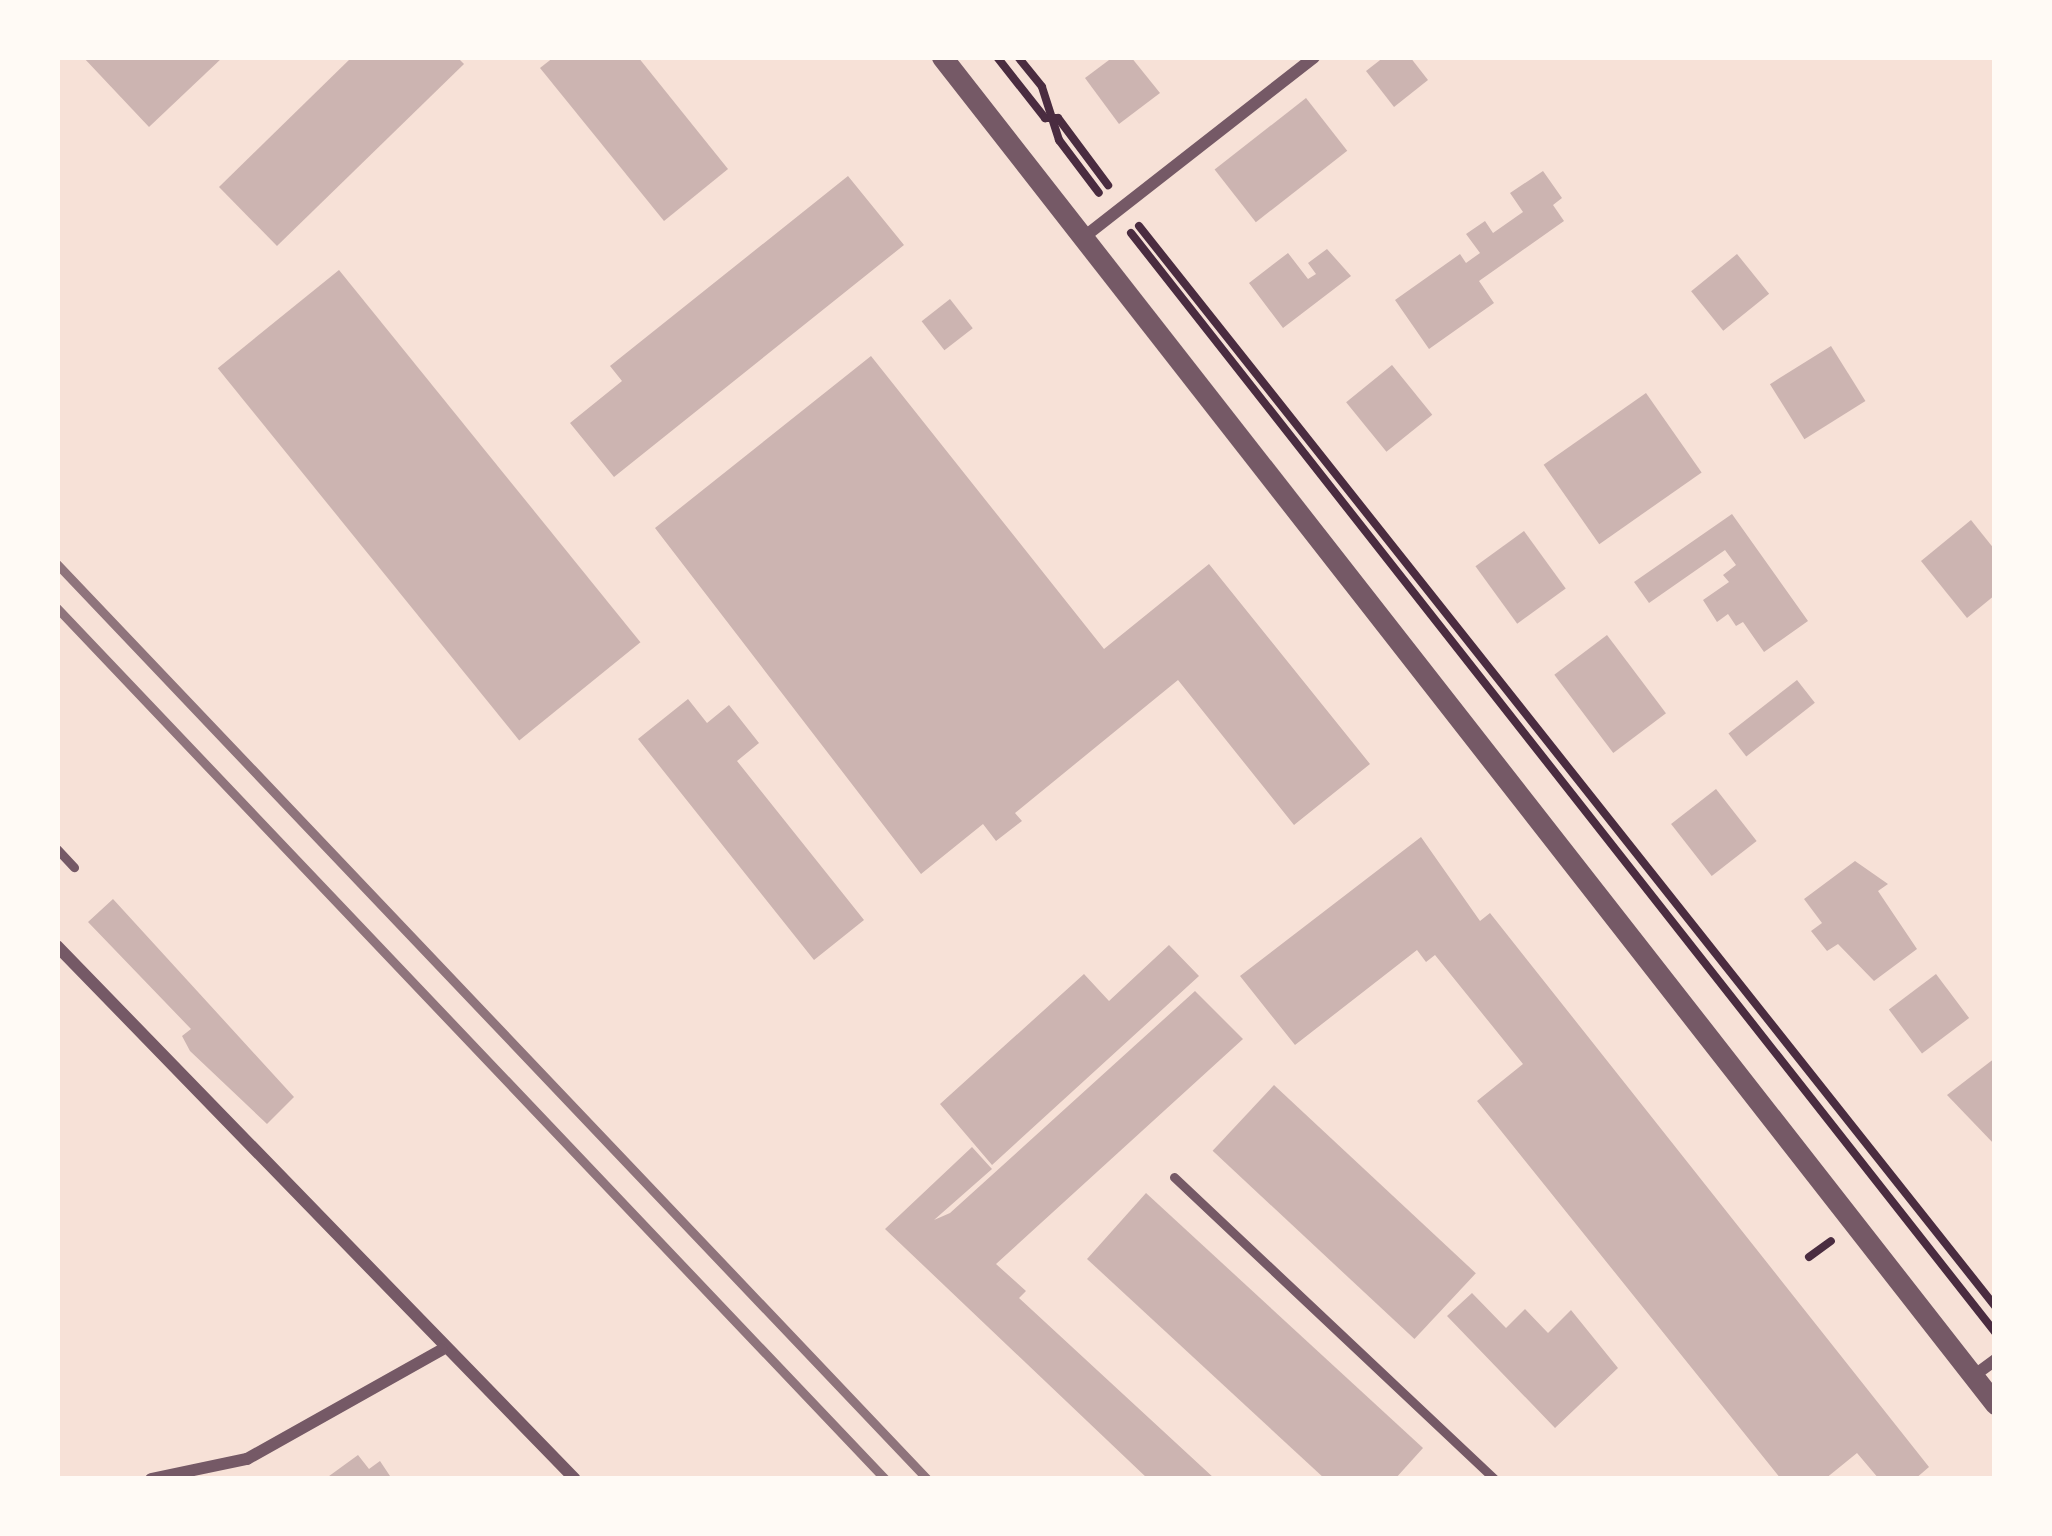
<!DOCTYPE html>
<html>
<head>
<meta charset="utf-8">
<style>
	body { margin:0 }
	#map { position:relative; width:2052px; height:1536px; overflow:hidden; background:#f7e1d7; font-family:Overpass,sans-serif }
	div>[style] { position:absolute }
	.building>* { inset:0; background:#ccb4b1; transform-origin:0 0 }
	.path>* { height:8px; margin:-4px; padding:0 4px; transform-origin:4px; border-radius:4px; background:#4a2c40 }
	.service>* { height:9px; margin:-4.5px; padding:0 4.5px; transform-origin:4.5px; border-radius:4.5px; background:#755966 }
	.minor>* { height:12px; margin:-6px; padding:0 6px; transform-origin:6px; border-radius:6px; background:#755966 }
	.tertiary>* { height:21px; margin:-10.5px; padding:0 10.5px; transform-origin:10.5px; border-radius:10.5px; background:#755966 }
	.rail>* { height:9px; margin:-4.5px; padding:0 4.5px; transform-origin:4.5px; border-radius:4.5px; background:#8f747c }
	span { translate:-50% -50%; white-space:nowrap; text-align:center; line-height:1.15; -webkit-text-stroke:9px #fffaf5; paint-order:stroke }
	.frame { position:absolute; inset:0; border:60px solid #fffaf5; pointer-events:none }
</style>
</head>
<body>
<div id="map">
	<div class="building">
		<div style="clip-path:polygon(83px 57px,223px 57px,149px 127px)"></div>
		<div style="clip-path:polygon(352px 57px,457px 57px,464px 64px,277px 246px,219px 187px)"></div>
		<div style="clip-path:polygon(554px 57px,638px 57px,728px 169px,664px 221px,540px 68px)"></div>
		<div style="clip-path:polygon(1113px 57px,1131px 57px,1160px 93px,1119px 124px,1085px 78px)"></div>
		<div style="clip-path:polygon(1384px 57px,1410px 57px,1428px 80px,1394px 107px,1366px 71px)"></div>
		<div style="left:1306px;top:98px;width:67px;height:116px;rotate:52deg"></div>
		<div style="clip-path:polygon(1543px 171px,1562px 198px,1553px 205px,1564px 221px,1479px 281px,1494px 303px,1429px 349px,1395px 300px,1460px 254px,1466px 263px,1480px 253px,1466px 234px,1485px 221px,1493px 233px,1523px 212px,1510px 193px)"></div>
		<div style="clip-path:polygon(848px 176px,904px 245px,614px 477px,570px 423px,622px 381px,610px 366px)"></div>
		<div style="clip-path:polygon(1327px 249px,1351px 276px,1283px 328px,1249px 283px,1288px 253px,1308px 279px,1316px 274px,1308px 263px)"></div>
		<div style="left:1737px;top:254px;width:51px;height:59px;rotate:51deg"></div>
		<div style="left:339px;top:270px;width:479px;height:156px;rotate:51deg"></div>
		<div style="left:950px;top:299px;width:37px;height:36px;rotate:52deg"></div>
		<div style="left:1831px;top:346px;width:65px;height:72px;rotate:58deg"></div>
		<div style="clip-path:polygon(871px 356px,1104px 649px,1209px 564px,1370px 764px,1294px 825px,1178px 680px,1015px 813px,1022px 821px,996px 841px,983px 824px,921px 874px,655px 528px)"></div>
		<div style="left:1392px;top:365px;width:64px;height:59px;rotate:51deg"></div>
		<div style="left:1646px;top:393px;width:97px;height:125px;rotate:55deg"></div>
		<div style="clip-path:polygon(1732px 514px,1808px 621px,1764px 652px,1743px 622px,1736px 626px,1728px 614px,1717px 622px,1703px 600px,1729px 582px,1723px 575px,1736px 565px,1725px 550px,1649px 603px,1634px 582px)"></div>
		<div style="clip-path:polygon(1971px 520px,1995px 550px,1995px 595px,1967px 618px,1921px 561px)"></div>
		<div style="left:1524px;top:531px;width:71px;height:60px;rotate:54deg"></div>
		<div style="left:1607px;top:635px;width:98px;height:66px;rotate:53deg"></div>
		<div style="left:1797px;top:680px;width:29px;height:87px;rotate:52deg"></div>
		<div style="clip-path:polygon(688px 699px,707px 723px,729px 705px,759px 743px,737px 761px,864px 920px,814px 960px,638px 739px)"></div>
		<div style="left:1716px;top:789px;width:66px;height:57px;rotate:52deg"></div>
		<div style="clip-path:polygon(1421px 837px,1480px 921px,1490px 913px,1929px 1467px,1915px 1479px,1879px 1479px,1857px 1453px,1825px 1479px,1781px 1479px,1477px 1101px,1523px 1064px,1435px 955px,1426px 962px,1417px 950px,1295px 1045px,1240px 976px)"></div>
		<div style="clip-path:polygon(1855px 861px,1888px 884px,1878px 891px,1917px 949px,1874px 981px,1838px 944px,1827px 951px,1811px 931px,1822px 923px,1804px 899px)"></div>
		<div style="clip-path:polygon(113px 899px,294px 1097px,267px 1124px,190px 1051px,182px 1036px,191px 1029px,88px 922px)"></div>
		<div style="clip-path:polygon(1169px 945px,1199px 976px,992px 1165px,940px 1104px,1084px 974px,1109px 1001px)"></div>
		<div style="left:1936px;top:974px;width:55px;height:59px;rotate:53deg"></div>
		<div style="clip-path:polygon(1195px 991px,1243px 1039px,996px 1264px,1026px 1291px,1019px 1298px,1215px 1479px,1148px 1479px,885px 1229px,972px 1147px,992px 1169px,934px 1220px,950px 1213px)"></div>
		<div style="clip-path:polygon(1995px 1058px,1995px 1145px,1947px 1095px)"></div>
		<div style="left:1274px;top:1085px;width:276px;height:90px;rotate:43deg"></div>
		<div style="clip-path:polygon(1146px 1193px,1423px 1448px,1395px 1479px,1325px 1479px,1087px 1259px)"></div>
		<div style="clip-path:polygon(1472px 1293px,1506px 1328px,1525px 1309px,1548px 1333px,1571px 1310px,1618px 1368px,1555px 1428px,1447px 1316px)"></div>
		<div style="clip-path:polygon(358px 1455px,369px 1469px,380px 1461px,392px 1479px,325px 1479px)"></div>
	</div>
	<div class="path">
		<div style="left:997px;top:57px;width:78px;rotate:51.8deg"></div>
		<div style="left:1045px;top:118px;width:13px"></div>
		<div style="left:1058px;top:118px;width:84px;rotate:53.3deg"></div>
		<div style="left:1018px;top:57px;width:38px;rotate:51deg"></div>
		<div style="left:1042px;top:87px;width:56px;rotate:72.2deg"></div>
		<div style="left:1059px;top:140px;width:66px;rotate:53deg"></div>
		<div style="left:1139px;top:226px;width:1378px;rotate:51.6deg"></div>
		<div style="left:1131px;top:233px;width:1398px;rotate:51.83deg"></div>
		<div style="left:1809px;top:1257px;width:27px;rotate:-36deg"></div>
	</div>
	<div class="service">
		<div style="left:57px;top:849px;width:25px;rotate:47deg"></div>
		<div style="left:1174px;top:1177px;width:440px;rotate:43.3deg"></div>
	</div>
	<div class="minor">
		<div style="left:1084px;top:237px;width:292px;rotate:-38deg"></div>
		<div style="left:57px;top:946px;width:743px;rotate:45.82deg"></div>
		<div style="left:1972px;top:1377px;width:29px;rotate:-36deg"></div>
		<div style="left:151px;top:1479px;width:98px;rotate:-11.8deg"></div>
		<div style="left:247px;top:1459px;width:223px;rotate:-29.3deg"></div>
	</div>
	<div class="tertiary">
		<div style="left:942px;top:57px;width:1710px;rotate:51.98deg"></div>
	</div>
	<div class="rail">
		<div style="left:57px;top:564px;width:1263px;rotate:46.44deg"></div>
		<div style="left:57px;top:608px;width:1202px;rotate:46.45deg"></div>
	</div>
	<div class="frame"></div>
</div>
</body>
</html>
